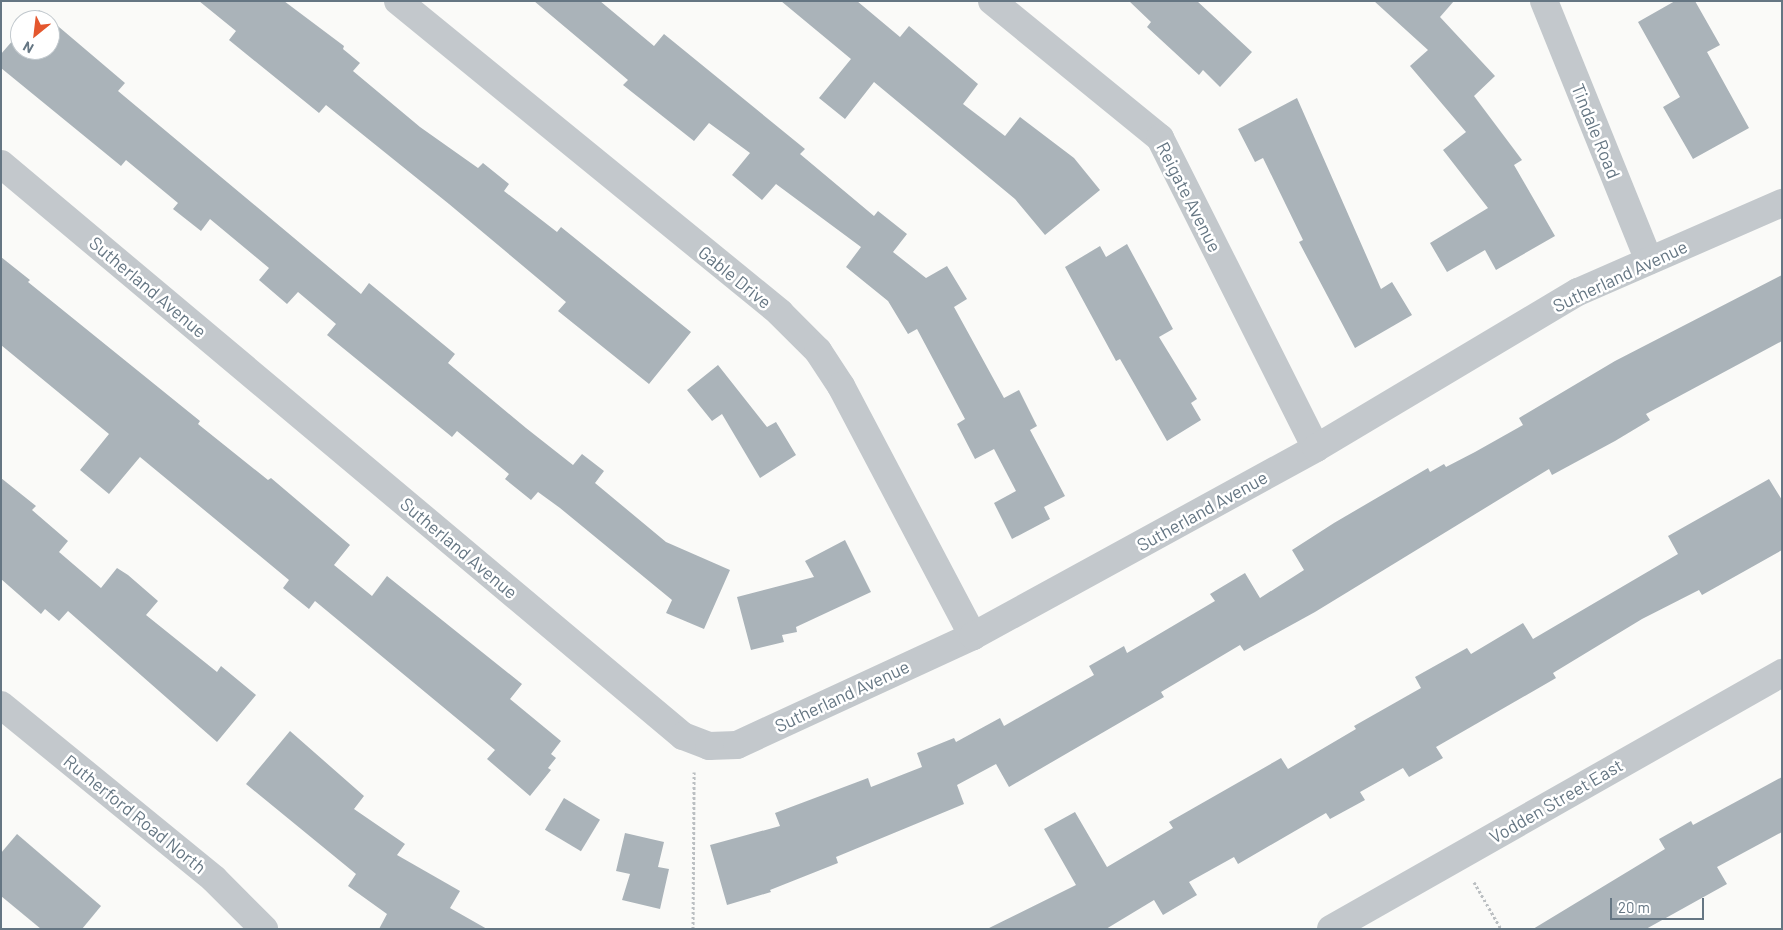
<!DOCTYPE html>
<html>
<head>
<meta charset="utf-8">
<style>
	body { margin:0 }
	#map { position:relative; width:1783px; height:930px; overflow:hidden; background:#fafaf8; font-family:Barlow,sans-serif }
	div>[style] { position:absolute }
	.building>* { inset:0; background:#aab3b9; transform-origin:0 0 }
	.path>* { height:3px; margin-top:-1.5px; transform-origin:0; background:repeating-linear-gradient(90deg,#bbbfc2 0 2.5px,transparent 0 5px) }
	.minor>* { height:28px; margin:-14px; padding:0 14px; transform-origin:14px; border-radius:14px; background:#c3c8cc }
	span { translate:-50% -50%; white-space:nowrap; text-align:center; line-height:1.15; -webkit-text-stroke:5px #fff; paint-order:stroke }
	.street-label { font-size:18px; color:#657683 }
	.frame { position:absolute; inset:0; border:2px solid #657683; pointer-events:none }
	.north { position:absolute; left:10px; top:10px; width:50px; height:50px; box-sizing:border-box; background:#fff; border:1px solid #c1c8cd; border-radius:50%; rotate:209deg; font-size:14px; font-weight:700; line-height:20px; text-align:center; color:#657683 }
	.north::after { content:''; display:block; margin:auto; width:18px; height:22px; background:#e4572e; clip-path:polygon(50% 0,100% 100%,50% 72%,0 100%) }
	.scale { position:absolute; left:1610px; top:898px; width:94px; height:22px; box-sizing:border-box; border:2px solid #657683; border-top:0; padding-left:6px; font-size:15px; line-height:18px; white-space:nowrap; color:#657683; -webkit-text-stroke:4px #fff; paint-order:stroke }
</style>
</head>
<body>
<div id="map">
	<div class="building">
		<div style="clip-path:polygon(199px 1px,284px 1px,344px 46px,343px 49px,360px 63px,353px 71px,420px 127px,478px 168px,483px 163px,509px 184px,504px 191px,557px 232px,561px 227px,691px 332px,649px 384px,558px 311px,566px 302px,449px 204px,326px 105px,319px 113px,229px 40px,236px 31px)"></div>
		<div style="clip-path:polygon(534px 1px,600px 1px,654px 46px,664px 34px,805px 149px,800px 154px,874px 216px,878px 211px,907px 234px,893px 252px,926px 278px,947px 266px,967px 299px,954px 307px,1004px 398px,1019px 390px,1037px 426px,1030px 430px,1065px 496px,1044px 507px,1050px 519px,1012px 539px,994px 503px,1016px 491px,994px 449px,975px 459px,957px 424px,965px 419px,917px 329px,908px 334px,888px 301px,846px 267px,861px 247px,776px 184px,762px 200px,732px 175px,750px 153px,709px 123px,694px 141px,623px 85px,628px 80px)"></div>
		<div style="clip-path:polygon(781px 1px,857px 1px,900px 37px,909px 26px,978px 84px,963px 104px,1005px 136px,1020px 117px,1074px 158px,1100px 190px,1045px 235px,1015px 199px,874px 82px,845px 119px,819px 98px,851px 59px)"></div>
		<div style="clip-path:polygon(1129px 1px,1197px 1px,1252px 52px,1220px 87px,1203px 70px,1199px 75px,1147px 27px,1151px 22px)"></div>
		<div style="clip-path:polygon(1374px 1px,1454px 1px,1440px 17px,1495px 76px,1474px 96px,1522px 160px,1514px 165px,1555px 236px,1496px 270px,1485px 250px,1447px 272px,1430px 243px,1488px 208px,1443px 150px,1466px 132px,1410px 66px,1428px 50px)"></div>
		<div style="clip-path:polygon(1675px 1px,1695px 1px,1720px 45px,1707px 52px,1749px 128px,1693px 159px,1663px 107px,1680px 97px,1638px 22px)"></div>
		<div style="clip-path:polygon(39px 10px,125px 83px,118px 91px,361px 294px,369px 283px,455px 354px,448px 363px,526px 428px,573px 465px,582px 454px,604px 471px,595px 483px,666px 542px,730px 570px,704px 629px,666px 613px,672px 600px,560px 508px,538px 492px,531px 500px,505px 479px,509px 474px,457px 431px,452px 437px,327px 335px,336px 324px,298px 292px,287px 304px,259px 280px,269px 268px,210px 219px,201px 231px,173px 209px,178px 203px,126px 160px,121px 166px,1px 68px,1px 54px,20px 32px,20px 50px,50px 50px,50px 20px,30px 20px)"></div>
		<div style="clip-path:polygon(1297px 98px,1381px 289px,1392px 282px,1412px 315px,1355px 348px,1299px 242px,1303px 240px,1263px 158px,1255px 162px,1238px 129px)"></div>
		<div style="clip-path:polygon(1127px 244px,1173px 329px,1159px 337px,1197px 399px,1191px 403px,1201px 420px,1167px 441px,1120px 359px,1116px 361px,1065px 267px,1100px 246px,1106px 257px)"></div>
		<div style="clip-path:polygon(1px 257px,30px 280px,28px 282px,200px 421px,198px 424px,268px 480px,271px 478px,350px 545px,334px 565px,372px 596px,387px 576px,522px 684px,510px 699px,561px 741px,551px 754px,556px 758px,548px 768px,551px 770px,530px 796px,487px 759px,495px 750px,315px 601px,309px 609px,283px 588px,289px 580px,140px 457px,109px 494px,80px 470px,109px 434px,1px 345px)"></div>
		<div style="clip-path:polygon(1782px 275px,1782px 341px,1646px 414px,1650px 420px,1615px 441px,1552px 475px,1549px 469px,1315px 612px,1244px 651px,1240px 645px,1161px 692px,1164px 697px,1009px 787px,996px 764px,957px 785px,964px 804px,836px 857px,838px 863px,770px 890px,771px 892px,727px 905px,710px 845px,780px 826px,775px 813px,868px 778px,871px 787px,922px 767px,917px 753px,954px 738px,956px 742px,1000px 718px,1004px 726px,1094px 675px,1089px 666px,1124px 646px,1127px 653px,1215px 601px,1210px 594px,1245px 573px,1260px 598px,1304px 570px,1292px 550px,1334px 523px,1428px 468px,1430px 472px,1444px 464px,1446px 467px,1475px 452px,1523px 425px,1519px 418px,1615px 361px)"></div>
		<div style="clip-path:polygon(718px 365px,767px 427px,776px 422px,796px 455px,760px 478px,722px 414px,712px 421px,687px 390px)"></div>
		<div style="clip-path:polygon(1px 478px,36px 506px,32px 510px,68px 541px,59px 552px,101px 588px,117px 568px,128px 575px,158px 601px,146px 615px,217px 672px,221px 666px,256px 695px,217px 742px,68px 611px,59px 621px,45px 609px,41px 614px,1px 579px)"></div>
		<div style="clip-path:polygon(1769px 479px,1782px 500px,1782px 550px,1702px 595px,1699px 590px,1642px 619px,1553px 673px,1556px 678px,1436px 747px,1443px 758px,1409px 777px,1403px 768px,1360px 792px,1365px 800px,1330px 819px,1326px 813px,1238px 864px,1234px 857px,1189px 882px,1197px 895px,1163px 915px,1154px 900px,1106px 929px,987px 929px,1076px 885px,1044px 829px,1075px 812px,1107px 867px,1173px 828px,1169px 822px,1281px 758px,1288px 769px,1356px 729px,1354px 726px,1421px 688px,1415px 677px,1467px 648px,1471px 654px,1523px 623px,1533px 639px,1678px 554px,1668px 536px)"></div>
		<div style="clip-path:polygon(845px 540px,871px 592px,796px 627px,797px 632px,782px 635px,784px 642px,751px 650px,737px 597px,814px 577px,805px 561px)"></div>
		<div style="clip-path:polygon(290px 731px,364px 796px,354px 809px,405px 844px,397px 855px,460px 891px,450px 908px,487px 929px,379px 929px,387px 914px,348px 886px,356px 874px,246px 784px)"></div>
		<div style="clip-path:polygon(1782px 777px,1782px 832px,1717px 867px,1727px 884px,1646px 929px,1533px 929px,1665px 849px,1659px 839px,1691px 821px,1693px 825px)"></div>
		<div style="left:564px;top:798px;width:42px;height:37px;rotate:31deg"></div>
		<div style="clip-path:polygon(625px 833px,664px 842px,658px 867px,669px 869px,660px 909px,622px 900px,630px 874px,616px 871px)"></div>
		<div style="clip-path:polygon(17px 834px,101px 906px,82px 929px,41px 929px,1px 896px,1px 853px)"></div>
	</div>
	<div class="path">
		<div style="left:1474px;top:882px;width:54px;rotate:60.1deg"></div>
		<div style="left:693px;top:929px;width:157px;rotate:-89.6deg"></div>
	</div>
	<div class="minor">
		<div style="left:398px;top:1px;width:493px;rotate:39.2deg"></div>
		<div style="left:780px;top:313px;width:54px;rotate:45deg"></div>
		<div style="left:818px;top:351px;width:42px;rotate:56.7deg"></div>
		<div style="left:841px;top:386px;width:283px;rotate:62.2deg"></div>
		<div style="left:992px;top:1px;width:217px;rotate:39.2deg"></div>
		<div style="left:1160px;top:138px;width:347px;rotate:63.3deg"></div>
		<div style="left:1544px;top:1px;width:280px;rotate:68deg"></div>
		<div style="left:1px;top:164px;width:890px;rotate:39.99deg"></div>
		<div style="left:683px;top:736px;width:28px;rotate:21deg"></div>
		<div style="left:709px;top:746px;width:28px;rotate:-2deg"></div>
		<div style="left:737px;top:745px;width:260px;rotate:-24.8deg"></div>
		<div style="left:973px;top:636px;width:391px;rotate:-28.7deg"></div>
		<div style="left:1316px;top:448px;width:305px;rotate:-30.8deg"></div>
		<div style="left:1578px;top:292px;width:223px;rotate:-23.6deg"></div>
		<div style="left:1px;top:705px;width:275px;rotate:39.2deg"></div>
		<div style="left:214px;top:879px;width:71px;rotate:45deg"></div>
		<div style="left:1331px;top:929px;width:519px;rotate:-29.58deg"></div>
	</div>
	<div class="street-label">
		<span style="left:1596px;top:131px;rotate:68deg">Tindale Road</span>
		<span style="left:1189px;top:197px;rotate:63deg">Reigate Avenue</span>
		<span style="left:1620px;top:276px;rotate:-25deg">Sutherland Avenue</span>
		<span style="left:735px;top:277px;rotate:39deg">Gable Drive</span>
		<span style="left:148px;top:287px;rotate:40deg">Sutherland Avenue</span>
		<span style="left:1202px;top:511px;rotate:-29deg">Sutherland Avenue</span>
		<span style="left:459px;top:548px;rotate:40deg">Sutherland Avenue</span>
		<span style="left:842px;top:696px;rotate:-25deg">Sutherland Avenue</span>
		<span style="left:1556px;top:801px;rotate:-30deg">Vodden Street East</span>
		<span style="left:135px;top:814px;rotate:39deg">Rutherford Road North</span>
	</div>
	<div class="frame"></div>
	<div class="north">N</div>
	<div class="scale">20 m</div>
</div>
</body>
</html>
